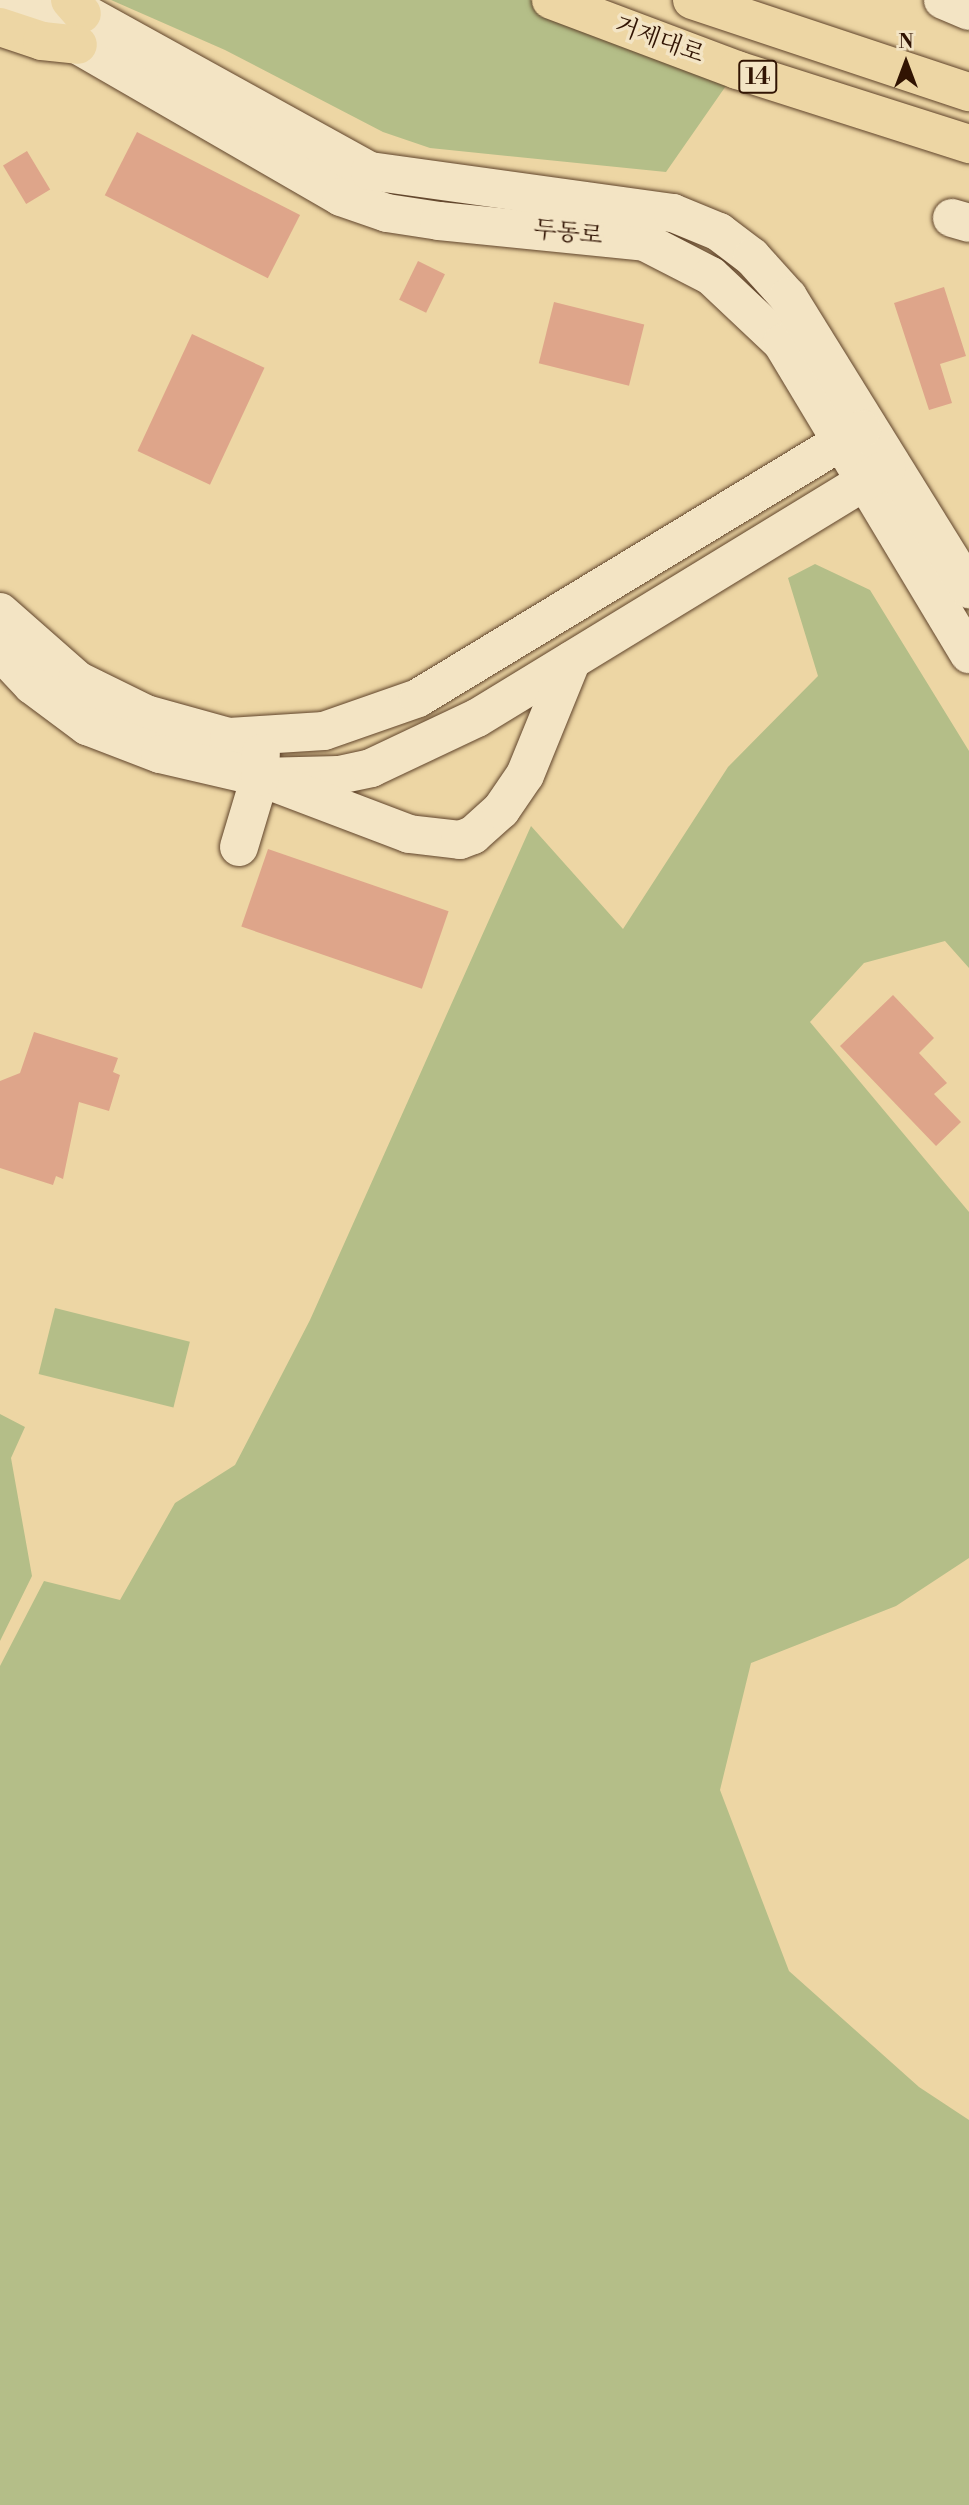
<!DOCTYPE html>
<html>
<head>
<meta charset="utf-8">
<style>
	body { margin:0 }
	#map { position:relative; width:969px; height:2505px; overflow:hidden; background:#edd6a4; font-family:"Libre Bodoni","Noto Serif KR",serif }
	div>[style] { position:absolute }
	.green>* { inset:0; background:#b4be88; transform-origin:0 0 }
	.building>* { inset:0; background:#dea58a; transform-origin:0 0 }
	.roads { filter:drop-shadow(0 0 2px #60442b) drop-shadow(0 0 2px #60442b) }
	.minor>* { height:38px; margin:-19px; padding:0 19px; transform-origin:19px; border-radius:19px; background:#f3e4c4 }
	.highway>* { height:38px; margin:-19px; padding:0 19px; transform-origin:19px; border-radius:19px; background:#edd6a4 }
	span { translate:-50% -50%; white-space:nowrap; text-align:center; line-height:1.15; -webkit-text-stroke:7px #f3e4c4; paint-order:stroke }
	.shield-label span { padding:2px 5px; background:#f3e4c4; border:2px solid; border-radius:5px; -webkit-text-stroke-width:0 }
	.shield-label { font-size:23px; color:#311403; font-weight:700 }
	.street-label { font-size:24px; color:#311403 }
	.north { position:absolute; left:871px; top:28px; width:70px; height:70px; -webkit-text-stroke:5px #f3e4c4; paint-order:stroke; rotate:0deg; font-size:19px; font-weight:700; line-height:28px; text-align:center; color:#311403 }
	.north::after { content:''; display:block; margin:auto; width:24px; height:32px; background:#311403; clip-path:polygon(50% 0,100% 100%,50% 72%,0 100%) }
</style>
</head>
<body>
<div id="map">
	<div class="green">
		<div style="clip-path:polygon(111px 0,530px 0,737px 70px,666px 172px,430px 148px,383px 132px,225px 50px)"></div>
		<div style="clip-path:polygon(815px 564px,870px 590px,969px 751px,969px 968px,945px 941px,864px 963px,810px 1022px,969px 1212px,969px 1558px,896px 1606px,751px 1663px,720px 1790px,789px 1971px,919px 2087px,969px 2120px,969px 2505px,0 2505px,0 1666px,44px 1581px,120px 1600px,175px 1503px,235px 1465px,310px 1320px,531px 826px,623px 929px,728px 767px,818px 676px,788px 578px)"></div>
		<div style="left:55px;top:1308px;width:139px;height:68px;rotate:14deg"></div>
		<div style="clip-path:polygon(0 1414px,25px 1427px,11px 1458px,32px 1576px,0 1641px)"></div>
	</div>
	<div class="building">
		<div style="left:137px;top:132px;width:183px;height:71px;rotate:27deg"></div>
		<div style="left:27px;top:151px;width:45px;height:28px;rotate:59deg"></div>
		<div style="left:418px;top:261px;width:30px;height:43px;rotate:26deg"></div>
		<div style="clip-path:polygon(944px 287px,966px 356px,940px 364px,952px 403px,929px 410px,894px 303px)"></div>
		<div style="left:554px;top:302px;width:93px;height:63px;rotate:14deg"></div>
		<div style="left:192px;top:334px;width:80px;height:129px;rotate:25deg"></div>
		<div style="left:268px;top:849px;width:191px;height:82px;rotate:19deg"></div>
		<div style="clip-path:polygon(893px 995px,934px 1038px,919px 1053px,947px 1083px,934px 1094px,961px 1122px,936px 1146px,840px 1046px)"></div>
		<div style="clip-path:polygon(34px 1032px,118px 1058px,113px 1072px,120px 1075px,109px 1111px,79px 1102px,63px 1179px,56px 1176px,53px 1185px,0 1168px,0 1081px,20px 1073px)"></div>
	</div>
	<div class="roads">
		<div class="minor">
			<div style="left:16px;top:0;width:77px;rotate:36deg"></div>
			<div style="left:78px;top:45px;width:304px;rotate:30deg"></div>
			<div style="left:341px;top:197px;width:49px;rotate:19.2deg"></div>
			<div style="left:387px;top:213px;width:53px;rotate:8.7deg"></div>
			<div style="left:439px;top:221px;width:207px;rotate:5.8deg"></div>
			<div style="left:645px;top:242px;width:74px;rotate:27.3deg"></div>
			<div style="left:711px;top:276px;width:98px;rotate:43.3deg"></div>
			<div style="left:782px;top:343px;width:363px;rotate:59deg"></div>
			<div style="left:60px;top:0;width:354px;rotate:28.9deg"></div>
			<div style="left:370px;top:171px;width:306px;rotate:7.9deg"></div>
			<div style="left:673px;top:213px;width:50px;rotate:22.4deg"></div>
			<div style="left:719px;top:232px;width:41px;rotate:37.1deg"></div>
			<div style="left:752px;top:257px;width:54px;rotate:48deg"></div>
			<div style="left:788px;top:297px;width:344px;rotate:58.2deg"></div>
			<div style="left:943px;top:0;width:28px;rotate:23deg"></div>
			<div style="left:952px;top:218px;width:18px;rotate:16deg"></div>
			<div style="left:0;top:612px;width:103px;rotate:41.4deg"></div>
			<div style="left:77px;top:680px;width:77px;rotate:26.2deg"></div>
			<div style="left:146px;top:714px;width:86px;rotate:15.5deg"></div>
			<div style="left:229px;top:737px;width:95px;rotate:-3.6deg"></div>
			<div style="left:324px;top:731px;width:100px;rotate:-19.3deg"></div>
			<div style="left:418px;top:698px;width:519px;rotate:-31.21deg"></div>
			<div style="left:0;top:651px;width:47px;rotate:46.7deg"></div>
			<div style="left:32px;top:685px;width:69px;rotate:36.7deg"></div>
			<div style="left:87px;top:726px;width:78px;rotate:21deg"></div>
			<div style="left:160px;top:754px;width:103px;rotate:13deg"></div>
			<div style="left:260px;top:777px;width:79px;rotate:-1.5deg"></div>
			<div style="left:339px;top:775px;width:33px;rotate:-12deg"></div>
			<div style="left:371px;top:768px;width:117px;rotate:-25.3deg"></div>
			<div style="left:477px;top:718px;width:480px;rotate:-31.4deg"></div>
			<div style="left:275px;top:783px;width:143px;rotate:20.8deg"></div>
			<div style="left:409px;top:834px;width:51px;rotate:6.7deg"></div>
			<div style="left:460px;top:840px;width:14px;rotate:-21deg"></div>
			<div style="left:473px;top:835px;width:38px;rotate:-42deg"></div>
			<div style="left:501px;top:810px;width:42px;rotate:-55.6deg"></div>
			<div style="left:525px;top:775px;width:124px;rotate:-67.8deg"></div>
			<div style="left:239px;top:847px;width:73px;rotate:-73.3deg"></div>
			<div style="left:260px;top:777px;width:24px;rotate:-88deg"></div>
		</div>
		<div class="highway">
			<div style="left:70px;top:0;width:18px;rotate:49deg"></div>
			<div style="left:551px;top:0;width:199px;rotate:20.6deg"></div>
			<div style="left:737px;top:70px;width:244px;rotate:17.7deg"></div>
			<div style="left:692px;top:0;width:292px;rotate:18.4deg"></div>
			<div style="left:0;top:27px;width:44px;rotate:18.4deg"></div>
			<div style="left:42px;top:41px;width:36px;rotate:6deg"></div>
		</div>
	</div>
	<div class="shield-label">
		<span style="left:758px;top:77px">14</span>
	</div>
	<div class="street-label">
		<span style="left:659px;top:41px;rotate:20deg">거제대로</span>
		<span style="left:568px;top:234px;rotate:6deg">두동로</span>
	</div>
	<div class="north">N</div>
</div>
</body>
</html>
